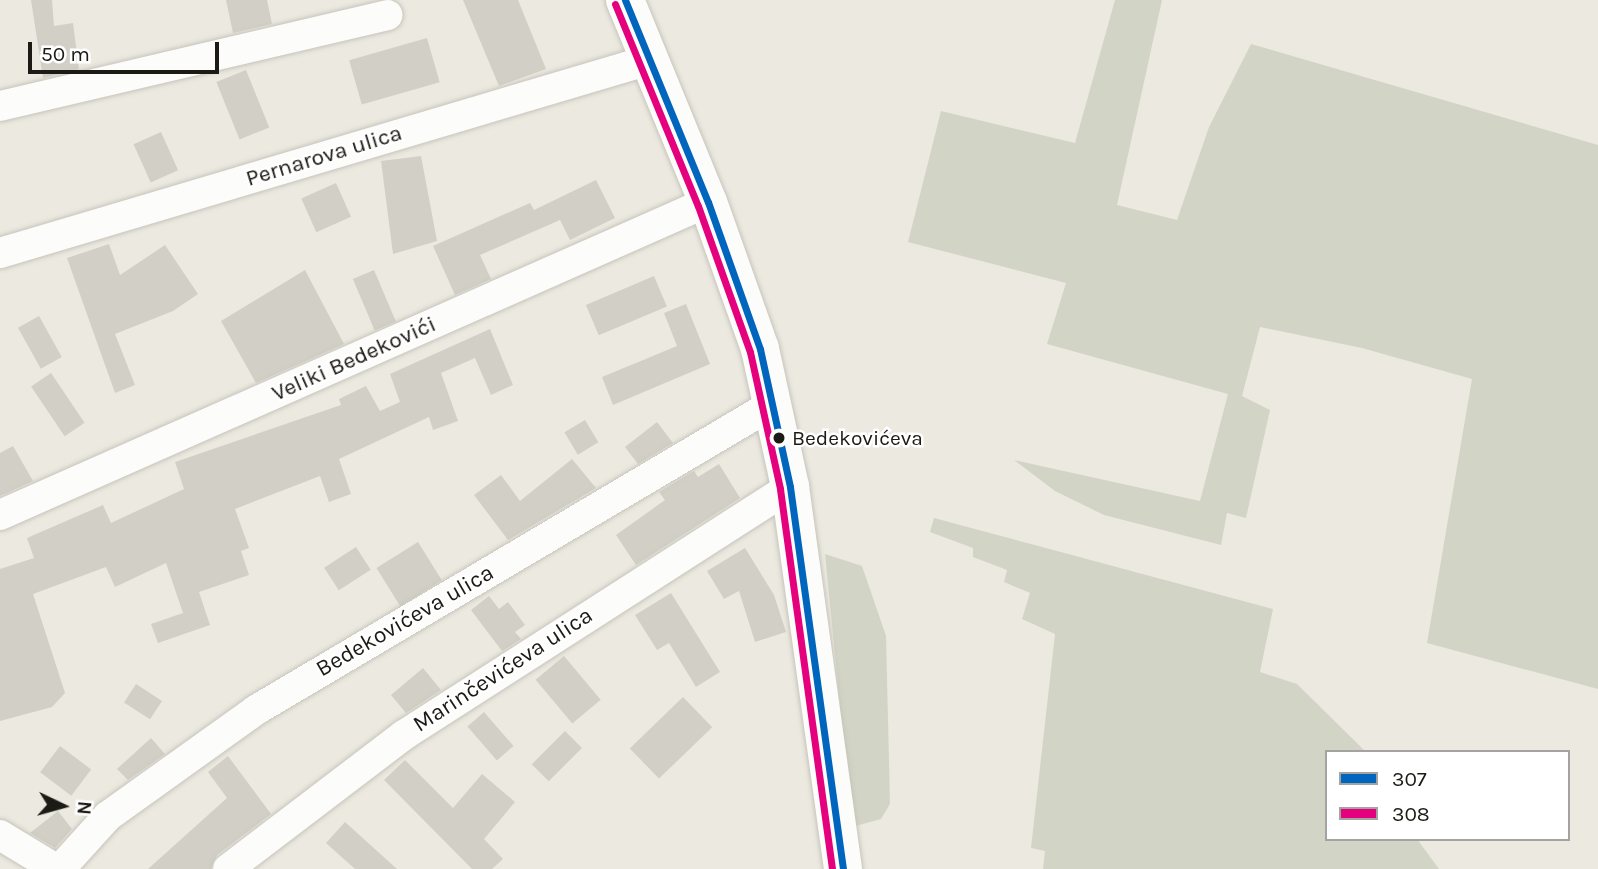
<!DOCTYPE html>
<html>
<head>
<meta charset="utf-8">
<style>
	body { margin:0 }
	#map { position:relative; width:1598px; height:869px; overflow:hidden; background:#ece9e0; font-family:Karla,sans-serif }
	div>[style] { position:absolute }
	.green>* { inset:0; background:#d2d5c5 }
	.building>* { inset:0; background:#d2cfc6; transform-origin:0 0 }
	.roads { filter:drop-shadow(0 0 2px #c7c4bc) drop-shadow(0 0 2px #c7c4bc) }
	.street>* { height:30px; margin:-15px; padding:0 15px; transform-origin:15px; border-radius:15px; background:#fcfcfa }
	.secondary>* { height:38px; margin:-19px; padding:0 19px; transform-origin:19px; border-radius:19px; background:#fcfcfa }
	.bus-1>* { height:7px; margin:-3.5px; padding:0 3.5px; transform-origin:3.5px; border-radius:3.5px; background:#0065bd }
	.bus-2>* { height:7px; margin:-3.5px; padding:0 3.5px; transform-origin:3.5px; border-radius:3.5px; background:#e5007d }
	.dots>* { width:19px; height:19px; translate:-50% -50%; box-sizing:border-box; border:4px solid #fff; border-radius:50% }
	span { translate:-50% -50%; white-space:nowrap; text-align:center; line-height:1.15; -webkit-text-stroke:5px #fff; paint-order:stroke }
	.bus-label { font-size:21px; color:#1c1a14 }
	.left { translate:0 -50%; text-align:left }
	.street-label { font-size:23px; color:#1c1a14 }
	.legend { position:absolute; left:1325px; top:750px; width:245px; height:91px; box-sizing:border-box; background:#fff; border:2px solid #a4a3a1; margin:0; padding:9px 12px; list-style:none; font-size:21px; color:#1c1a14 }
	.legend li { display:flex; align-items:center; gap:14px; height:35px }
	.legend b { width:35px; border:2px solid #a4a3a1 }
	.north { position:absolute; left:28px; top:771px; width:70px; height:70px; -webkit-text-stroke:5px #fff; paint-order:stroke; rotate:95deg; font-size:19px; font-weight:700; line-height:28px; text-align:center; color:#1c1a14 }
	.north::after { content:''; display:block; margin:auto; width:24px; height:32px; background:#1c1a14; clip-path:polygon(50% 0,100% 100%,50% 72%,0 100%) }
	.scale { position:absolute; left:28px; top:42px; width:191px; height:32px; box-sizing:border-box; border:4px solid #1c1a14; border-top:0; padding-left:9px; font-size:21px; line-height:24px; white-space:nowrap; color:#1c1a14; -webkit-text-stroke:5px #fff; paint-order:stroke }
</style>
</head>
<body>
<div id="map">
	<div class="green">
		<div style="clip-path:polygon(1115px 0,1162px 0,1117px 205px,1177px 220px,1209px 127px,1251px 44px,1598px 145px,1598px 689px,1427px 643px,1472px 379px,1362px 348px,1260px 327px,1242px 396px,1270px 410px,1246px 518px,1227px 513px,1221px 545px,1104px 515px,1055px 491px,1014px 460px,1200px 501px,1228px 394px,1047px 344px,1066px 283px,908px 242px,941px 111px,1075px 143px)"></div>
		<div style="clip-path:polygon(934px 518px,1273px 609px,1260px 672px,1297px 684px,1366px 752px,1327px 752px,1327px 839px,1417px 839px,1439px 869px,1043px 869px,1045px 851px,1031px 848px,1055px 634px,1022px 619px,1030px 593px,1004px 582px,1007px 570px,973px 557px,973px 548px,930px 532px)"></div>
		<div style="clip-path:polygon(825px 554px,862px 566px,886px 636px,890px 804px,881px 819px,852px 827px)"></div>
	</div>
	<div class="building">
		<div style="clip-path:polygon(31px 0,52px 0,54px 26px,73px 23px,79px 69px,43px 78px)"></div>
		<div style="clip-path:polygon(226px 0,267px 0,272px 24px,233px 33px)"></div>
		<div style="clip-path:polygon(463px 0,518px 0,546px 69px,499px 86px)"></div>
		<div style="left:427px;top:38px;width:46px;height:81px;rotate:74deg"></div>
		<div style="left:246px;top:70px;width:62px;height:32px;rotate:68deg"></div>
		<div style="left:161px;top:132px;width:42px;height:30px;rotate:66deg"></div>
		<div style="clip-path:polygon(421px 156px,437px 241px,393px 254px,381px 161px)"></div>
		<div style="clip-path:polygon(596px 180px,615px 218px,570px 240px,560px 220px,480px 255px,491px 279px,455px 295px,433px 246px,530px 203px,534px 210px)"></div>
		<div style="left:336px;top:183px;width:37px;height:38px;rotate:66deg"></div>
		<div style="clip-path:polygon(109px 244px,120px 275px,165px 245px,198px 294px,173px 311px,115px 334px,135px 385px,115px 393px,67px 258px)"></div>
		<div style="clip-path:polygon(305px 270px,344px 344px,256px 383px,221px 321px)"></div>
		<div style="left:374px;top:270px;width:56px;height:23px;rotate:67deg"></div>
		<div style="left:654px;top:276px;width:33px;height:74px;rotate:67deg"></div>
		<div style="clip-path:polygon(686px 304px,710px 364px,613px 405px,602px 377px,677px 346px,664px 313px)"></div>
		<div style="left:39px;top:316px;width:47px;height:24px;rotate:61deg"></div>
		<div style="clip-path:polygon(490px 329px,513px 385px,491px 395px,475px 358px,441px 373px,458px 421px,433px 430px,429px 417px,339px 459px,351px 494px,329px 502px,320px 476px,235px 509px,249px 548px,241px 551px,249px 575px,199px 592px,210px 625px,158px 643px,151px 624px,183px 613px,166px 563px,115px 587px,106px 567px,33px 594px,65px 693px,52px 707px,0 721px,0 569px,34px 558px,27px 538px,103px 505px,111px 523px,184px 489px,175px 462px,341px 405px,339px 399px,366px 386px,380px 411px,400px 402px,390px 374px)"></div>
		<div style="left:51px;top:373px;width:60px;height:24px;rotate:56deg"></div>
		<div style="left:585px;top:420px;width:26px;height:24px;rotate:59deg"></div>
		<div style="clip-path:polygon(657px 422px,673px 443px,638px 464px,625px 447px)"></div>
		<div style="clip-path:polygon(13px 446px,33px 481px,0 496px,0 453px)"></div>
		<div style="clip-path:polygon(572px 459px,596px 488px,508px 540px,474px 495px,501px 475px,520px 501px)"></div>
		<div style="clip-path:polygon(719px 464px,740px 498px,636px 565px,616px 535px,665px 500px,659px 492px,694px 471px,698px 477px)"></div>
		<div style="left:418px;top:542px;width:45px;height:49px;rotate:58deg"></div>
		<div style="left:356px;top:547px;width:27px;height:38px;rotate:57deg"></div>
		<div style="clip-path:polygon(745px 548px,774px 595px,786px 632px,755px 642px,739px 591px,724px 599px,707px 571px)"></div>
		<div style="clip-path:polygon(671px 593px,720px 672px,696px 687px,669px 643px,657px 650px,635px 615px)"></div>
		<div style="clip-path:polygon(489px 596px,499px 609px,508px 602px,525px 625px,515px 632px,521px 639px,502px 651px,471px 610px)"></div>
		<div style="left:564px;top:656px;width:57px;height:37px;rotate:50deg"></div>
		<div style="clip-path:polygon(423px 668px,441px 690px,406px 713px,391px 695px)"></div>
		<div style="left:136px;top:684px;width:31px;height:22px;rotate:33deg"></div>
		<div style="left:683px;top:697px;width:42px;height:74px;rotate:46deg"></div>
		<div style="left:484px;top:712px;width:45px;height:22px;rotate:49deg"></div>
		<div style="left:565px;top:731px;width:24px;height:47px;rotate:45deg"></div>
		<div style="clip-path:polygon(151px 738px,165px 754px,128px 780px,117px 769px)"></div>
		<div style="left:60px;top:746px;width:39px;height:33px;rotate:37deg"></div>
		<div style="clip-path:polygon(228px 756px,271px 814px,217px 855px,211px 869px,148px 869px,227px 798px,208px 772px)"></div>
		<div style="clip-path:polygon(405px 760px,453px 808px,482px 774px,515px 802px,484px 839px,503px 859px,492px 869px,472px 869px,384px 780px)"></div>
		<div style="clip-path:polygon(58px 811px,72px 829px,55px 848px,30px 833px)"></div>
		<div style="clip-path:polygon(345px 822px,397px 869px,355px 869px,326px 843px)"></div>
	</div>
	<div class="roads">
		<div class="street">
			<div style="left:0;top:106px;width:398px;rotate:-13.2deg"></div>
			<div style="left:0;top:253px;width:677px;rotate:-16.56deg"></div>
			<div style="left:0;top:515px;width:774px;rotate:-23.85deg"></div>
			<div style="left:0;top:835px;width:66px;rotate:31.3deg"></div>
			<div style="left:60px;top:869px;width:72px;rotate:-47.8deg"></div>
			<div style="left:108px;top:816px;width:182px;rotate:-35.6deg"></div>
			<div style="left:256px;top:710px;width:601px;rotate:-30.62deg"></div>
			<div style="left:228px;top:869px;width:221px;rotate:-37.3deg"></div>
			<div style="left:404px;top:735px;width:459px;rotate:-32.7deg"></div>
		</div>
		<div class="secondary">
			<div style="left:625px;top:0;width:218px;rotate:67.7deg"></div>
			<div style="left:708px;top:202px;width:156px;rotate:70.5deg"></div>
			<div style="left:760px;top:349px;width:141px;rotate:77.7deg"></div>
			<div style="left:790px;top:487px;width:386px;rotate:82.1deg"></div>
		</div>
	</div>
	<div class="bus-1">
		<div style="left:625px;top:0;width:218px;rotate:67.7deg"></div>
		<div style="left:708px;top:202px;width:156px;rotate:70.5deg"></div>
		<div style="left:760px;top:349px;width:141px;rotate:77.7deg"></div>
		<div style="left:790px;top:487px;width:386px;rotate:82.1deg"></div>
	</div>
	<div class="bus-2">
		<div style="left:615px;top:4px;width:218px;rotate:67.7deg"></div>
		<div style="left:698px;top:206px;width:155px;rotate:70.4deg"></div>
		<div style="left:750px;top:352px;width:140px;rotate:77.6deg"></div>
		<div style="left:780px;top:489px;width:384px;rotate:82.2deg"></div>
	</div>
	<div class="dots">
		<div style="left:779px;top:438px;background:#1c1a14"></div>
	</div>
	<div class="bus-label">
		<span class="left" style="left:792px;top:438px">Bedekovićeva</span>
	</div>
	<div class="street-label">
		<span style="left:324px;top:156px;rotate:-17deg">Pernarova ulica</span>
		<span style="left:354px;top:359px;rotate:-24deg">Veliki Bedekovići</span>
		<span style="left:405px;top:621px;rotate:-30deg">Bedekovićeva ulica</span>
		<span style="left:503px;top:670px;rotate:-33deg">Marinčevićeva ulica</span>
	</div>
	<ul class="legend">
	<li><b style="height:9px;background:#0065bd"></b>307</li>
	<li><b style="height:9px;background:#e5007d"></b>308</li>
	</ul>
	<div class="north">N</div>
	<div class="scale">50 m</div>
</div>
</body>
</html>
